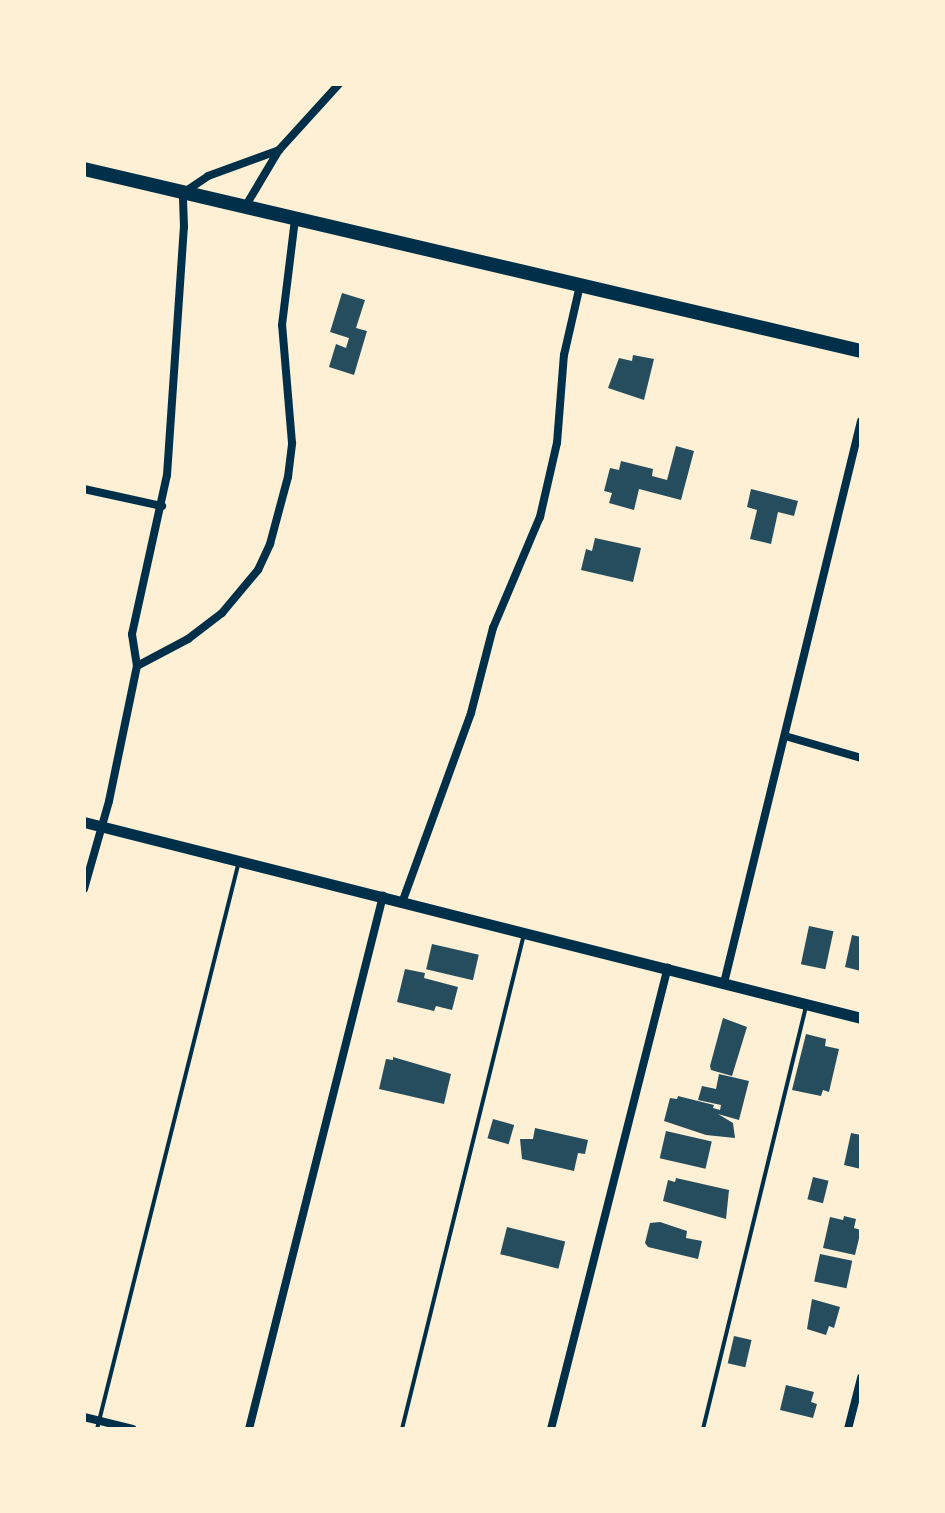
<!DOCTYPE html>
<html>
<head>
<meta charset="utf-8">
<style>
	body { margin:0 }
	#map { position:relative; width:945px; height:1513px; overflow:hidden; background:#fdf0d5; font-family:Arial,sans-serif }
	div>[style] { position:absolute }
	.building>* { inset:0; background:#264d5e; transform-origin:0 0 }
	.service>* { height:4px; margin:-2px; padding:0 2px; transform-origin:2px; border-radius:2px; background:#003049 }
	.minor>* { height:8px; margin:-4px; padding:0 4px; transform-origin:4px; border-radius:4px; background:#003049 }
	.tertiary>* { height:11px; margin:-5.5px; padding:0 5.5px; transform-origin:5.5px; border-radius:5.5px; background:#003049 }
	.primary>* { height:14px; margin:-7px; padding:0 7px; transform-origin:7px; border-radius:7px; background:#003049 }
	span { translate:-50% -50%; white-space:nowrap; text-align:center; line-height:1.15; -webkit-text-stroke:7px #fdf0d5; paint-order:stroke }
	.frame { position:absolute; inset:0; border:86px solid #fdf0d5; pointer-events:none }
</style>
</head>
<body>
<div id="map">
	<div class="building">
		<div style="clip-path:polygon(342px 293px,365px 300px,356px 328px,367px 331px,354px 375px,329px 367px,336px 344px,346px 348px,349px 338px,330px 332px)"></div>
		<div style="clip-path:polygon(633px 355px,654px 359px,644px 400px,608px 388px,619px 358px,632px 361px)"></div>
		<div style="clip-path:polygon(676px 446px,694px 451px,681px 500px,639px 489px,634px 510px,609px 503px,612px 493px,604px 491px,610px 468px,619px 470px,621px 461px,653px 469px,652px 476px,667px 480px)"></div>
		<div style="clip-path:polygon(751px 489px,798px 501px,794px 516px,778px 512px,771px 544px,750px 539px,757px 510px,747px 507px)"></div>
		<div style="clip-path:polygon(595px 538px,641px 548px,633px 582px,581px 570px,586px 549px,592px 551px)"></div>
		<div style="left:809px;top:926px;width:25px;height:39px;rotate:12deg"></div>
		<div style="clip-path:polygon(852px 935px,861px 937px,861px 971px,845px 967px)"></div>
		<div style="left:432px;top:944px;width:48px;height:26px;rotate:13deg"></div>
		<div style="clip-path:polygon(405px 969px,425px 973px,424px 978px,458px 987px,452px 1010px,436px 1006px,434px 1011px,397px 1002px)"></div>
		<div style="clip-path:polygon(723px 1018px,747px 1027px,732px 1076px,711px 1070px,710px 1066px)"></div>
		<div style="clip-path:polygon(806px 1034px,826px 1039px,825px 1046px,839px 1049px,829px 1092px,823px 1090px,821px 1096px,792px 1090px)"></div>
		<div style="clip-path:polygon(393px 1057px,451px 1074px,444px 1104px,379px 1089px,386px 1059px,393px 1060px)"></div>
		<div style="clip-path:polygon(719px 1074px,749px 1081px,739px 1120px,718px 1114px,733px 1123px,735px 1138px,706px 1135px,664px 1121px,670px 1098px,677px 1099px,678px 1096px,714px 1105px,713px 1108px,720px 1110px,721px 1105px,698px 1100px,702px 1086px,716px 1089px)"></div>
		<div style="left:493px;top:1119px;width:22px;height:20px;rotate:16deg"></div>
		<div style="clip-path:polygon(535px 1128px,588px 1140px,585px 1154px,578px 1153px,574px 1171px,522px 1159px,520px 1139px,533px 1139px)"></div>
		<div style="left:666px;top:1131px;width:47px;height:28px;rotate:13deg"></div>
		<div style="clip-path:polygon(851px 1133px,861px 1135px,861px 1169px,844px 1165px)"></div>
		<div style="left:813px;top:1177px;width:16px;height:23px;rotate:14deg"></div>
		<div style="clip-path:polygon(676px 1178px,729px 1190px,726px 1219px,663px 1201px,668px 1180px,675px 1182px)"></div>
		<div style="clip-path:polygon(844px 1216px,856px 1219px,854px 1228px,861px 1230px,855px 1255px,823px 1248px,830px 1217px,843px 1220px)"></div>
		<div style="clip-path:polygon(660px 1222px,687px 1231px,686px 1238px,702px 1241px,698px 1259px,648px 1247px,645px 1243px,650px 1223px)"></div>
		<div style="left:507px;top:1227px;width:60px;height:28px;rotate:14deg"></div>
		<div style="left:820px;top:1254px;width:33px;height:28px;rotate:12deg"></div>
		<div style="clip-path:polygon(812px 1299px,840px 1307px,834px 1328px,829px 1326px,826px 1335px,807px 1329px)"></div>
		<div style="left:734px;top:1336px;width:18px;height:28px;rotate:13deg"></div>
		<div style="clip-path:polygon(786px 1385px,814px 1392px,811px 1402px,817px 1404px,813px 1418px,780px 1410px)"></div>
	</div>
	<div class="service">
		<div style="left:97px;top:1429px;width:585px;rotate:-75.96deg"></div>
		<div style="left:402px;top:1429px;width:510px;rotate:-76.15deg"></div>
		<div style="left:703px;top:1429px;width:434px;rotate:-76.3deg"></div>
	</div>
	<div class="minor">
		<div style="left:245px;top:207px;width:66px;rotate:-59.2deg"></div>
		<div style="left:279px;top:150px;width:89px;rotate:-47.7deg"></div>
		<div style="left:84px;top:489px;width:80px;rotate:12.3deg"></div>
		<div style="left:137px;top:666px;width:58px;rotate:-27.9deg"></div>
		<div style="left:188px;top:639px;width:43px;rotate:-37.4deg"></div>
		<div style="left:222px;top:613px;width:56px;rotate:-50.1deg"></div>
		<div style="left:258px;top:570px;width:29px;rotate:-65deg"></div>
		<div style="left:270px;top:544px;width:69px;rotate:-75deg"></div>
		<div style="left:288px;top:477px;width:34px;rotate:-83deg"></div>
		<div style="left:292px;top:443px;width:118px;rotate:-94.8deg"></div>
		<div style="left:282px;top:325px;width:107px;rotate:-83deg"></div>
		<div style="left:785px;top:736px;width:79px;rotate:16.1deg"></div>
		<div style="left:84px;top:889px;width:91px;rotate:-74.1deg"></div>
		<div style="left:109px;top:801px;width:138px;rotate:-78.3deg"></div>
		<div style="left:137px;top:666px;width:32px;rotate:-99deg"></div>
		<div style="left:132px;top:634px;width:163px;rotate:-77.6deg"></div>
		<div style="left:167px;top:475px;width:249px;rotate:-86.1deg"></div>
		<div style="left:184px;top:227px;width:34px;rotate:-92deg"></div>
		<div style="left:183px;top:193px;width:30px;rotate:-34deg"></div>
		<div style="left:208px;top:176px;width:76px;rotate:-20.1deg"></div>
		<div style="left:403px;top:900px;width:199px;rotate:-70deg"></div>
		<div style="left:471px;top:713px;width:88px;rotate:-75.5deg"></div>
		<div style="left:493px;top:628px;width:121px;rotate:-67.1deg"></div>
		<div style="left:540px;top:517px;width:76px;rotate:-77.1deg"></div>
		<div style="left:557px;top:443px;width:88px;rotate:-85.5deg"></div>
		<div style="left:564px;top:355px;width:72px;rotate:-77.1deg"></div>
		<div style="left:724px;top:983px;width:578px;rotate:-76.3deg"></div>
		<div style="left:84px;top:1417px;width:50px;rotate:13.8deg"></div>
		<div style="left:249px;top:1429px;width:550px;rotate:-75.89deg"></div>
		<div style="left:551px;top:1429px;width:476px;rotate:-75.8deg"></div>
		<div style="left:848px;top:1429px;width:53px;rotate:-75.7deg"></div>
	</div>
	<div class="tertiary">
		<div style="left:84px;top:822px;width:801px;rotate:14.16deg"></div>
	</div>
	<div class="primary">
		<div style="left:84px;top:169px;width:798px;rotate:13.18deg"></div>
	</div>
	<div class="frame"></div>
</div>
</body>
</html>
